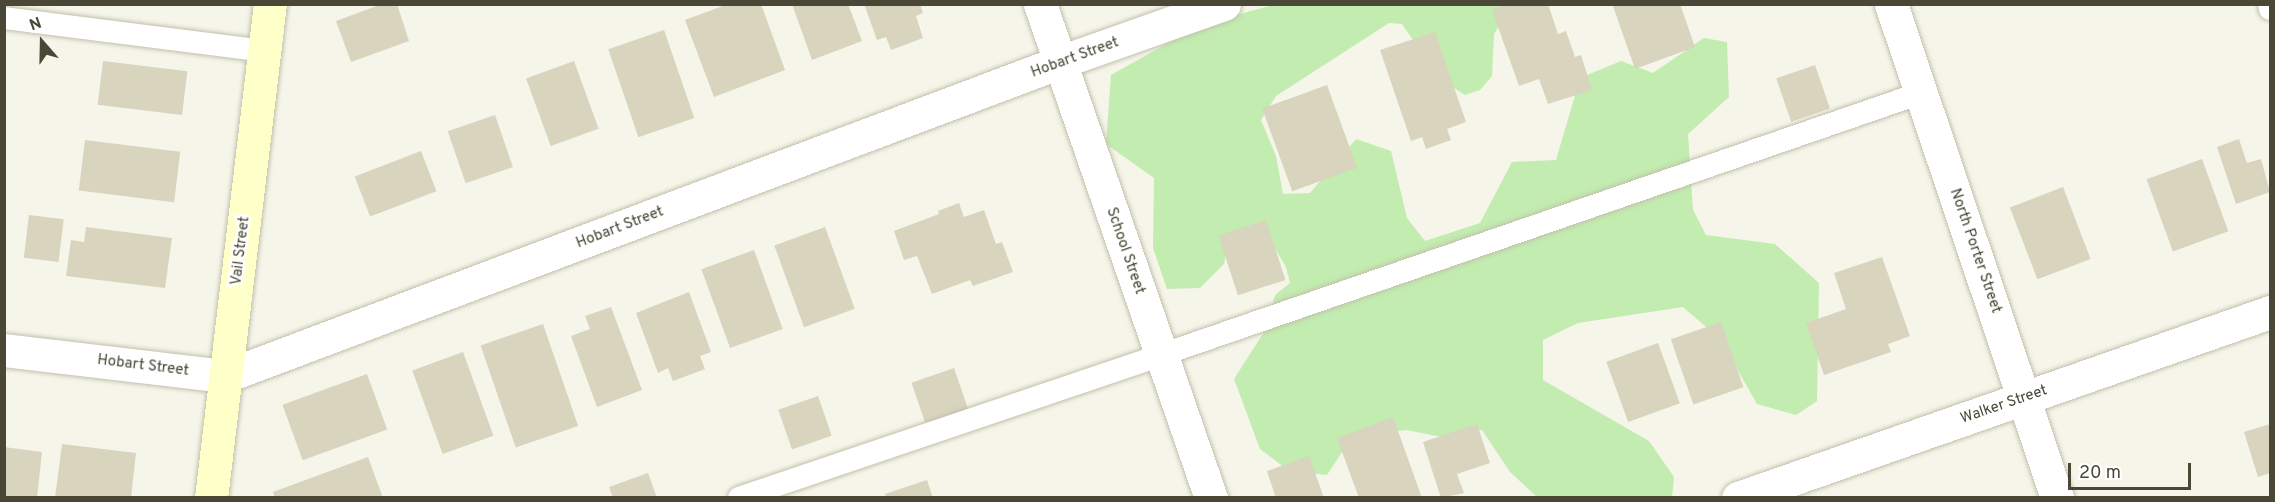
<!DOCTYPE html>
<html>
<head>
<meta charset="utf-8">
<style>
	body { margin:0 }
	#map { position:relative; width:2275px; height:502px; overflow:hidden; background:#f6f5ea; font-family:Overpass,sans-serif }
	div>[style] { position:absolute }
	.green>* { inset:0; background:#c2ecb0 }
	.building>* { inset:0; background:#d8d4be; transform-origin:0 0 }
	.roads { filter:drop-shadow(0 0 2px #c2c0ab) drop-shadow(0 0 2px #c2c0ab) }
	.lane>* { height:22px; margin:-11px; padding:0 11px; transform-origin:11px; border-radius:11px; background:#fff }
	.street>* { height:33px; margin:-16.5px; padding:0 16.5px; transform-origin:16.5px; border-radius:16.5px; background:#fff }
	.secondary>* { height:33px; margin:-16.5px; padding:0 16.5px; transform-origin:16.5px; border-radius:16.5px; background:#ffffca }
	span { translate:-50% -50%; white-space:nowrap; text-align:center; line-height:1.15; -webkit-text-stroke:5px #fff; paint-order:stroke }
	.street-label { font-size:15px; color:#4a4737 }
	.frame { position:absolute; inset:0; border:6px solid #4a4737; pointer-events:none }
	.north { position:absolute; left:12px; top:12px; width:60px; height:60px; -webkit-text-stroke:4px #fff; paint-order:stroke; rotate:340deg; font-size:16px; font-weight:700; line-height:24px; text-align:center; color:#4a4737 }
	.north::after { content:''; display:block; margin:auto; width:21px; height:27px; background:#4a4737; clip-path:polygon(50% 0,100% 100%,50% 72%,0 100%) }
	.scale { position:absolute; left:2068px; top:463px; width:123px; height:27px; box-sizing:border-box; border:3px solid #4a4737; border-top:0; padding-left:8px; font-size:18px; line-height:21px; white-space:nowrap; color:#4a4737; -webkit-text-stroke:4px #fff; paint-order:stroke }
</style>
</head>
<body>
<div id="map">
	<div class="green">
		<div style="clip-path:polygon(1273px 5px,1512px 5px,1494px 34px,1492px 76px,1480px 90px,1465px 95px,1440px 79px,1402px 24px,1389px 23px,1276px 96px,1261px 120px,1276px 156px,1283px 194px,1310px 193px,1356px 139px,1391px 151px,1407px 218px,1425px 241px,1480px 223px,1512px 162px,1556px 160px,1580px 78px,1621px 61px,1653px 73px,1704px 38px,1727px 42px,1729px 97px,1688px 134px,1693px 210px,1706px 235px,1775px 244px,1819px 283px,1817px 401px,1796px 415px,1757px 404px,1720px 339px,1683px 307px,1578px 323px,1543px 340px,1543px 380px,1649px 441px,1674px 477px,1672px 497px,1537px 497px,1510px 472px,1482px 430px,1447px 438px,1406px 430px,1352px 437px,1327px 475px,1289px 471px,1260px 449px,1234px 379px,1266px 329px,1275px 295px,1290px 283px,1286px 267px,1261px 226px,1229px 239px,1224px 264px,1200px 288px,1167px 289px,1153px 248px,1154px 178px,1106px 144px,1111px 75px,1200px 25px)"></div>
	</div>
	<div class="building">
		<div style="clip-path:polygon(382px 4px,397px 4px,409px 41px,351px 62px,336px 21px)"></div>
		<div style="clip-path:polygon(728px 4px,761px 4px,785px 70px,714px 97px,685px 20px)"></div>
		<div style="clip-path:polygon(792px 4px,848px 4px,862px 41px,812px 60px)"></div>
		<div style="clip-path:polygon(864px 4px,920px 4px,923px 13px,916px 16px,923px 38px,891px 50px,886px 37px,877px 40px)"></div>
		<div style="clip-path:polygon(1507px 4px,1548px 4px,1558px 34px,1566px 31px,1575px 57px,1581px 55px,1592px 90px,1548px 104px,1539px 79px,1519px 86px,1492px 10px)"></div>
		<div style="clip-path:polygon(1618px 4px,1680px 4px,1695px 47px,1635px 69px,1613px 6px)"></div>
		<div style="left:664px;top:30px;width:93px;height:59px;rotate:71deg"></div>
		<div style="clip-path:polygon(1435px 32px,1466px 122px,1447px 129px,1451px 140px,1426px 149px,1422px 137px,1411px 141px,1380px 50px)"></div>
		<div style="left:103px;top:61px;width:85px;height:44px;rotate:7deg"></div>
		<div style="left:574px;top:61px;width:72px;height:51px;rotate:70deg"></div>
		<div style="left:1815px;top:65px;width:46px;height:41px;rotate:71deg"></div>
		<div style="left:1327px;top:85px;width:88px;height:69px;rotate:70deg"></div>
		<div style="left:495px;top:115px;width:55px;height:50px;rotate:71deg"></div>
		<div style="clip-path:polygon(2239px 139px,2247px 163px,2261px 159px,2270px 192px,2236px 204px,2217px 147px)"></div>
		<div style="left:85px;top:140px;width:96px;height:51px;rotate:7deg"></div>
		<div style="left:421px;top:151px;width:43px;height:71px;rotate:69deg"></div>
		<div style="left:2202px;top:159px;width:77px;height:59px;rotate:70deg"></div>
		<div style="left:2063px;top:187px;width:77px;height:57px;rotate:69deg"></div>
		<div style="clip-path:polygon(959px 203px,964px 217px,984px 210px,996px 244px,1002px 242px,1013px 272px,973px 286px,970px 280px,932px 294px,917px 256px,904px 260px,894px 231px,939px 214px,938px 211px)"></div>
		<div style="left:29px;top:215px;width:35px;height:43px;rotate:7deg"></div>
		<div style="left:1266px;top:220px;width:63px;height:50px;rotate:72deg"></div>
		<div style="clip-path:polygon(86px 227px,172px 238px,165px 288px,66px 276px,71px 240px,84px 242px)"></div>
		<div style="left:825px;top:227px;width:87px;height:54px;rotate:70deg"></div>
		<div style="left:754px;top:250px;width:84px;height:56px;rotate:70deg"></div>
		<div style="clip-path:polygon(1882px 257px,1910px 336px,1888px 344px,1891px 352px,1824px 375px,1806px 323px,1846px 309px,1834px 273px)"></div>
		<div style="clip-path:polygon(689px 292px,711px 352px,700px 356px,705px 369px,673px 381px,668px 368px,658px 373px,636px 313px)"></div>
		<div style="clip-path:polygon(611px 307px,642px 390px,597px 407px,571px 336px,590px 329px,585px 316px)"></div>
		<div style="left:1721px;top:322px;width:69px;height:53px;rotate:71deg"></div>
		<div style="left:543px;top:324px;width:108px;height:66px;rotate:71deg"></div>
		<div style="left:1658px;top:343px;width:64px;height:55px;rotate:70deg"></div>
		<div style="left:463px;top:352px;width:89px;height:54px;rotate:70deg"></div>
		<div style="left:954px;top:368px;width:50px;height:45px;rotate:71deg"></div>
		<div style="left:367px;top:374px;width:59px;height:90px;rotate:70deg"></div>
		<div style="left:818px;top:396px;width:42px;height:42px;rotate:71deg"></div>
		<div style="clip-path:polygon(1393px 417px,1422px 498px,1359px 498px,1337px 438px)"></div>
		<div style="clip-path:polygon(1477px 424px,1490px 463px,1457px 474px,1464px 493px,1441px 498px,1423px 442px)"></div>
		<div style="clip-path:polygon(2270px 424px,2270px 473px,2258px 477px,2244px 432px)"></div>
		<div style="clip-path:polygon(62px 444px,136px 453px,131px 498px,55px 498px)"></div>
		<div style="clip-path:polygon(4px 447px,42px 452px,37px 498px,4px 498px)"></div>
		<div style="clip-path:polygon(1309px 456px,1324px 498px,1276px 498px,1267px 471px)"></div>
		<div style="clip-path:polygon(368px 457px,383px 498px,275px 498px,273px 492px)"></div>
		<div style="clip-path:polygon(648px 473px,657px 498px,613px 498px,609px 487px)"></div>
		<div style="clip-path:polygon(927px 480px,933px 498px,886px 498px,885px 494px)"></div>
	</div>
	<div class="roads">
		<div class="lane">
			<div style="left:2269px;top:4px;width:5px;rotate:79deg"></div>
			<div style="left:4px;top:18px;width:263px;rotate:7.2deg"></div>
			<div style="left:739px;top:498px;width:446px;rotate:-18.7deg"></div>
			<div style="left:1161px;top:355px;width:804px;rotate:-19.02deg"></div>
		</div>
		<div class="street">
			<div style="left:1040px;top:4px;width:523px;rotate:70.91deg"></div>
			<div style="left:1891px;top:4px;width:521px;rotate:71.43deg"></div>
			<div style="left:4px;top:350px;width:224px;rotate:6.7deg"></div>
			<div style="left:226px;top:376px;width:891px;rotate:-20.63deg"></div>
			<div style="left:1060px;top:62px;width:174px;rotate:-19.5deg"></div>
			<div style="left:1738px;top:498px;width:564px;rotate:-19.27deg"></div>
		</div>
		<div class="secondary">
			<div style="left:211px;top:498px;width:498px;rotate:-83.2deg"></div>
		</div>
	</div>
	<div class="street-label">
		<span style="left:1075px;top:58px;rotate:-20deg">Hobart Street</span>
		<span style="left:620px;top:228px;rotate:-21deg">Hobart Street</span>
		<span style="left:241px;top:251px;rotate:-83deg">Vail Street</span>
		<span style="left:1125px;top:251px;rotate:71deg">School Street</span>
		<span style="left:1975px;top:251px;rotate:71deg">North Porter Street</span>
		<span style="left:143px;top:366px;rotate:7deg">Hobart Street</span>
		<span style="left:2004px;top:405px;rotate:-19deg">Walker Street</span>
	</div>
	<div class="frame"></div>
	<div class="north">N</div>
	<div class="scale">20 m</div>
</div>
</body>
</html>
